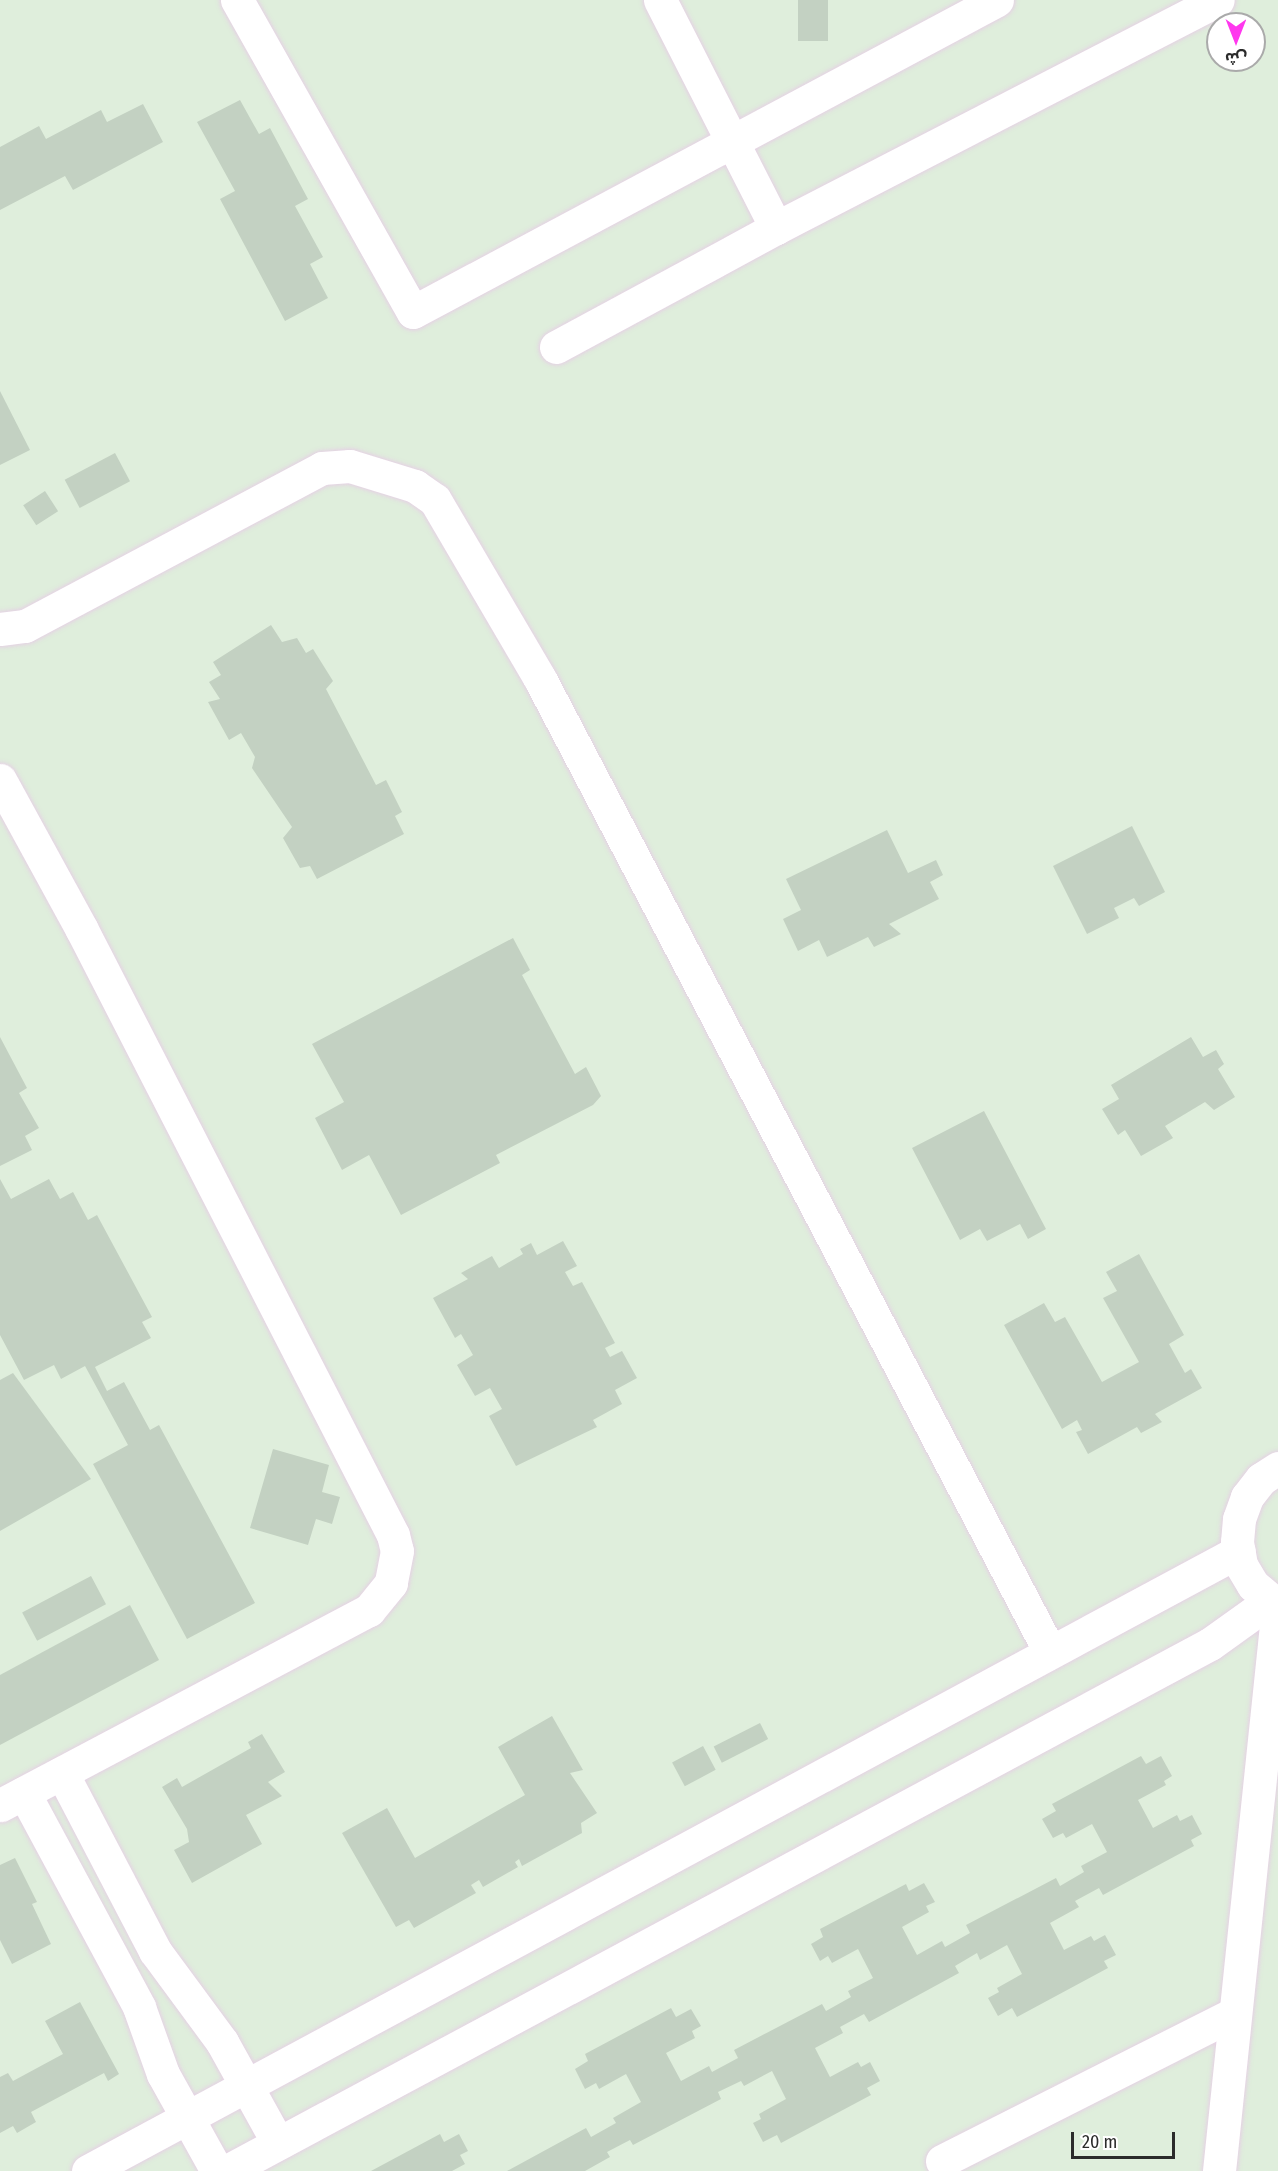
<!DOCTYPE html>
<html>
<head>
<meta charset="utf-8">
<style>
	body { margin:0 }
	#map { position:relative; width:1278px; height:2171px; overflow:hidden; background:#dfeedc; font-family:"Fira Sans Condensed","Noto Sans Arabic",sans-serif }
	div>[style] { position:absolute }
	.building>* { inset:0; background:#c3d1c2; transform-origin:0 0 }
	.roads { filter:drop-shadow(0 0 2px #e5d1e4) drop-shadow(0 0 2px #e5d1e4) }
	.minor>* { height:33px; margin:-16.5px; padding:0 16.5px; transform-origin:16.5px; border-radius:16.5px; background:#fff }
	span { translate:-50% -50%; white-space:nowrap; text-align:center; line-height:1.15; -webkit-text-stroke:6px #fff; paint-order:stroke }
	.north { position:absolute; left:1206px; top:12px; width:60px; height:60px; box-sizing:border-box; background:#fff; border:2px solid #aaa; border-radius:50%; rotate:180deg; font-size:16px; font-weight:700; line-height:24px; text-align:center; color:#2b2b2b }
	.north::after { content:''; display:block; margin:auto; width:21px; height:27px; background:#ff38ee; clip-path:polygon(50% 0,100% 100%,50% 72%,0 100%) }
	.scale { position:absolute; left:1071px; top:2132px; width:104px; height:27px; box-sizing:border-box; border:3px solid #2b2b2b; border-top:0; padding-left:8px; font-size:18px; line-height:21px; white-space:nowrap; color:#2b2b2b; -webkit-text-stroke:4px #fff; paint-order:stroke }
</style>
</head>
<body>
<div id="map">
	<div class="building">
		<div style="left:798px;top:0;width:30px;height:41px"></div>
		<div style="clip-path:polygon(240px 100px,259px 134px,270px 128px,308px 199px,295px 206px,323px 257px,310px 264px,328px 298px,285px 321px,220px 199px,235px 191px,197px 122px)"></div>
		<div style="clip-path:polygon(143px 104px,163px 142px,73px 190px,65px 176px,0 210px,0 147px,39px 126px,46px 139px,101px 110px,107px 122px)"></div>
		<div style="clip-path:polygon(0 391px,30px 450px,0 465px)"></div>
		<div style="left:115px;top:453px;width:32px;height:57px;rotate:62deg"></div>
		<div style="left:45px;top:491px;width:24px;height:26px;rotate:57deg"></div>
		<div style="clip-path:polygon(271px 625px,282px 642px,297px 638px,306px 653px,313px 649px,333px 681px,326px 689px,376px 785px,386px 780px,402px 812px,395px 816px,404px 834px,317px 879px,310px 866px,300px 868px,283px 838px,292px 827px,252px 768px,255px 757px,241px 733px,229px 740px,208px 702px,220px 699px,209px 682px,221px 675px,213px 662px)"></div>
		<div style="clip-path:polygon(1132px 826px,1165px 892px,1139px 906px,1134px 898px,1114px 908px,1119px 918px,1087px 934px,1053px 866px)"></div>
		<div style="clip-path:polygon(887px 830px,908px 873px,936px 860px,943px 875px,930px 882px,939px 899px,889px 924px,901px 934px,874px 947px,868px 937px,827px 957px,819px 940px,798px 951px,783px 919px,801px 910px,786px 879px)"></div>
		<div style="clip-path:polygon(513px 938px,530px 970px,522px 975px,575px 1074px,586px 1067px,601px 1096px,593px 1105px,496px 1155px,500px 1163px,401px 1215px,369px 1155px,342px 1170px,315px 1118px,344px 1102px,312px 1044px)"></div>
		<div style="clip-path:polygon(0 1037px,27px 1088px,19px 1093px,39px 1128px,25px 1136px,32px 1150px,0 1166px)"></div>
		<div style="clip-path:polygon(1191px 1037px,1203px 1057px,1216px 1050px,1224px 1064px,1218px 1069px,1235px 1097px,1214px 1110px,1205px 1102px,1165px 1126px,1173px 1138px,1141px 1156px,1125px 1130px,1118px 1135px,1102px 1109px,1119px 1099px,1111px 1085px)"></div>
		<div style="clip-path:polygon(984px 1111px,1046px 1229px,1028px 1239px,1020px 1224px,987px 1241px,980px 1229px,960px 1240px,912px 1148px)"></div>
		<div style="clip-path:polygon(0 1179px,11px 1199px,49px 1179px,60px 1199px,73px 1192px,88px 1220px,97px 1215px,152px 1317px,142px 1322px,151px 1338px,95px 1367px,107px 1391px,124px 1382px,150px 1430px,159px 1425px,255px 1603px,187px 1639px,93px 1464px,128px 1445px,85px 1366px,61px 1379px,54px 1365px,24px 1380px,0 1335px)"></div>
		<div style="clip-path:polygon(563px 1241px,577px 1266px,565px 1272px,573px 1286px,582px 1282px,615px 1343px,605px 1348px,610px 1357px,622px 1351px,637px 1378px,615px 1390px,622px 1404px,593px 1420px,597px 1427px,516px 1466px,489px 1416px,502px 1409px,490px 1388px,475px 1396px,457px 1365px,473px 1355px,461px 1334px,455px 1338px,433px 1298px,468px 1279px,461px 1273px,492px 1256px,499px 1268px,523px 1254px,520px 1249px,531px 1243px,537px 1255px)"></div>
		<div style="clip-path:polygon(1139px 1254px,1184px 1335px,1169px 1344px,1185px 1373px,1191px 1369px,1202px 1388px,1155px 1414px,1162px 1422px,1141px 1433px,1137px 1427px,1088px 1454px,1076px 1432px,1082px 1430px,1077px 1420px,1062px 1429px,1004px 1325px,1044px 1303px,1055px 1322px,1065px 1317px,1102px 1382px,1139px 1362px,1103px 1298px,1117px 1291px,1106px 1272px)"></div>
		<div style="clip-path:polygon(13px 1373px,91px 1479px,0 1531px,0 1380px)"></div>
		<div style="clip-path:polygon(273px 1449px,329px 1465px,322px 1492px,340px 1497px,332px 1524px,316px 1519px,308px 1545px,250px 1528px)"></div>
		<div style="left:91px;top:1576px;width:32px;height:78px;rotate:62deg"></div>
		<div style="clip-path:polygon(130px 1605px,159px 1660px,0 1745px,0 1675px)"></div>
		<div style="clip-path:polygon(552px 1716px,583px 1770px,570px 1773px,597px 1813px,581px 1823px,582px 1833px,522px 1866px,519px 1859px,515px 1862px,518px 1867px,483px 1887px,479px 1880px,471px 1885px,476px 1893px,414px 1928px,409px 1920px,396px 1927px,342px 1833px,387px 1808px,415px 1858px,525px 1795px,498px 1747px)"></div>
		<div style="left:760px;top:1723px;width:18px;height:52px;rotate:63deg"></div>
		<div style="clip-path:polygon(262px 1734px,285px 1772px,268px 1782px,282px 1796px,246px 1815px,262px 1844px,192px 1883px,174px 1850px,189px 1842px,187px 1829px,162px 1787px,177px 1778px,182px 1787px,251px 1748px,248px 1742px)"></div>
		<div style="left:703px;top:1746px;width:27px;height:35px;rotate:62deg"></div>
		<div style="clip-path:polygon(1141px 1756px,1146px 1764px,1161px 1756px,1172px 1776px,1164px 1781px,1166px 1785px,1138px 1800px,1153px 1828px,1177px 1815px,1180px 1821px,1192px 1815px,1202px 1834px,1191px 1840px,1194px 1846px,1103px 1895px,1099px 1888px,1075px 1901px,1079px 1907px,1050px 1923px,1064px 1950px,1091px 1936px,1094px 1941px,1105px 1935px,1116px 1955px,1104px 1961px,1108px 1968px,1017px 2017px,1012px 2008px,998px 2016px,988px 1998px,999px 1992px,997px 1988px,1022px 1974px,1007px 1945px,980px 1960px,977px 1953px,955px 1966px,959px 1973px,869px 2022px,864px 2014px,840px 2027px,843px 2033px,815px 2048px,830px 2077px,858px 2062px,861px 2067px,870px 2062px,880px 2081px,867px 2088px,871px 2095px,781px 2143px,777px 2135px,763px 2142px,753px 2123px,761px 2119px,759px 2114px,786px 2099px,772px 2071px,744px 2086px,741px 2081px,718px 2092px,721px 2099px,633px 2145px,630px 2140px,607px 2152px,610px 2157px,585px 2171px,507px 2171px,586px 2128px,591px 2137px,616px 2123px,613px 2118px,641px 2102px,626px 2074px,599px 2089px,596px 2083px,585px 2089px,575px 2069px,588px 2061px,585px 2054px,671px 2008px,676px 2017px,691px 2009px,701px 2026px,692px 2031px,695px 2038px,666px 2053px,681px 2081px,709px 2066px,712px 2072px,738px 2058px,734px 2050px,822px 2004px,826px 2011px,851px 1997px,848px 1991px,873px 1978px,858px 1949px,832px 1963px,828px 1956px,820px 1961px,811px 1944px,823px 1937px,820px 1929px,906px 1884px,909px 1891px,924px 1883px,935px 1902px,926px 1906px,929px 1912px,902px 1927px,917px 1955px,942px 1941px,945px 1947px,970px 1933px,966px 1925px,1056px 1878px,1060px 1886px,1084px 1872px,1081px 1866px,1107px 1852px,1092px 1824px,1066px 1838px,1063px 1833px,1053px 1838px,1042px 1819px,1056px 1811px,1052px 1804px)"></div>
		<div style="clip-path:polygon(15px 1858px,37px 1902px,32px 1904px,51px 1944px,12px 1964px,0 1940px,0 1865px)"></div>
		<div style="clip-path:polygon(80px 2002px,119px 2074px,108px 2081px,104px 2073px,31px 2112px,36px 2122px,17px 2133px,13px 2126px,0 2133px,0 2077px,8px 2073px,13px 2081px,63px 2054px,45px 2021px)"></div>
		<div style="clip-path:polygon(440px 2134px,444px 2142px,459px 2134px,468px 2151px,460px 2155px,465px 2164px,452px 2171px,371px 2171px)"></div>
	</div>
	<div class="roads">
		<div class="minor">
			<div style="left:237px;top:0;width:358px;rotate:60.6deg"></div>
			<div style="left:413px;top:312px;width:662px;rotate:-28.11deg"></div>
			<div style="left:660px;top:0;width:256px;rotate:63deg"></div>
			<div style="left:556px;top:347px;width:250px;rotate:-28.4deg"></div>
			<div style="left:776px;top:228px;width:497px;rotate:-27.3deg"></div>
			<div style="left:0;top:629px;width:25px;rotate:-7deg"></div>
			<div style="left:25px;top:626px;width:336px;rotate:-28deg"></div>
			<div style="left:322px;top:468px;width:28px;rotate:-4deg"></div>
			<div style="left:350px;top:466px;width:68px;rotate:17.1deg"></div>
			<div style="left:415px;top:486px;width:24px;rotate:35deg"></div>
			<div style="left:435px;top:500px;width:208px;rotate:59.6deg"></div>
			<div style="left:540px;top:679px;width:1099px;rotate:62.34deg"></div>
			<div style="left:0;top:780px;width:169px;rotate:61.3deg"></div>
			<div style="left:81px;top:928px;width:682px;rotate:62.8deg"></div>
			<div style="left:393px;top:1535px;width:16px;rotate:76deg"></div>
			<div style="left:397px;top:1551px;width:33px;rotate:101deg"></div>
			<div style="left:391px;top:1583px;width:35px;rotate:129deg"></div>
			<div style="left:369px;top:1610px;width:417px;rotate:152.1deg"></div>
			<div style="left:1278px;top:1468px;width:20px;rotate:147deg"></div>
			<div style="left:1261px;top:1479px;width:23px;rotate:128deg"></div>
			<div style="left:1247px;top:1497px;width:23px;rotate:110deg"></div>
			<div style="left:1239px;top:1519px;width:23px;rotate:95deg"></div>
			<div style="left:1237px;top:1542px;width:23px;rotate:80deg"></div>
			<div style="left:1241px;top:1565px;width:23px;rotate:59deg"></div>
			<div style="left:1253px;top:1585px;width:33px;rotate:40deg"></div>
			<div style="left:62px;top:1773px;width:201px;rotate:62.4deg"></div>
			<div style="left:155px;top:1951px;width:113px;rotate:53.6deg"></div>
			<div style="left:222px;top:2042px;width:115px;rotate:61deg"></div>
			<div style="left:24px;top:1793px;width:243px;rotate:61.7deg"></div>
			<div style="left:139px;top:2007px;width:71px;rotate:70.3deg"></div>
			<div style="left:163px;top:2074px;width:111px;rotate:60.9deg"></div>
			<div style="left:942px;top:2161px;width:328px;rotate:-26.8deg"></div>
			<div style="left:88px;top:2171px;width:1307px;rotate:-28.31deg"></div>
			<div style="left:227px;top:2171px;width:1115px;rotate:-28.2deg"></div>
			<div style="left:1210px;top:1644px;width:74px;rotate:-35.6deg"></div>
			<div style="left:1219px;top:2171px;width:568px;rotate:-84.04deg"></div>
		</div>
	</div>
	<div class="north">ش</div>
	<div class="scale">20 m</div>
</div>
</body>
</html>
